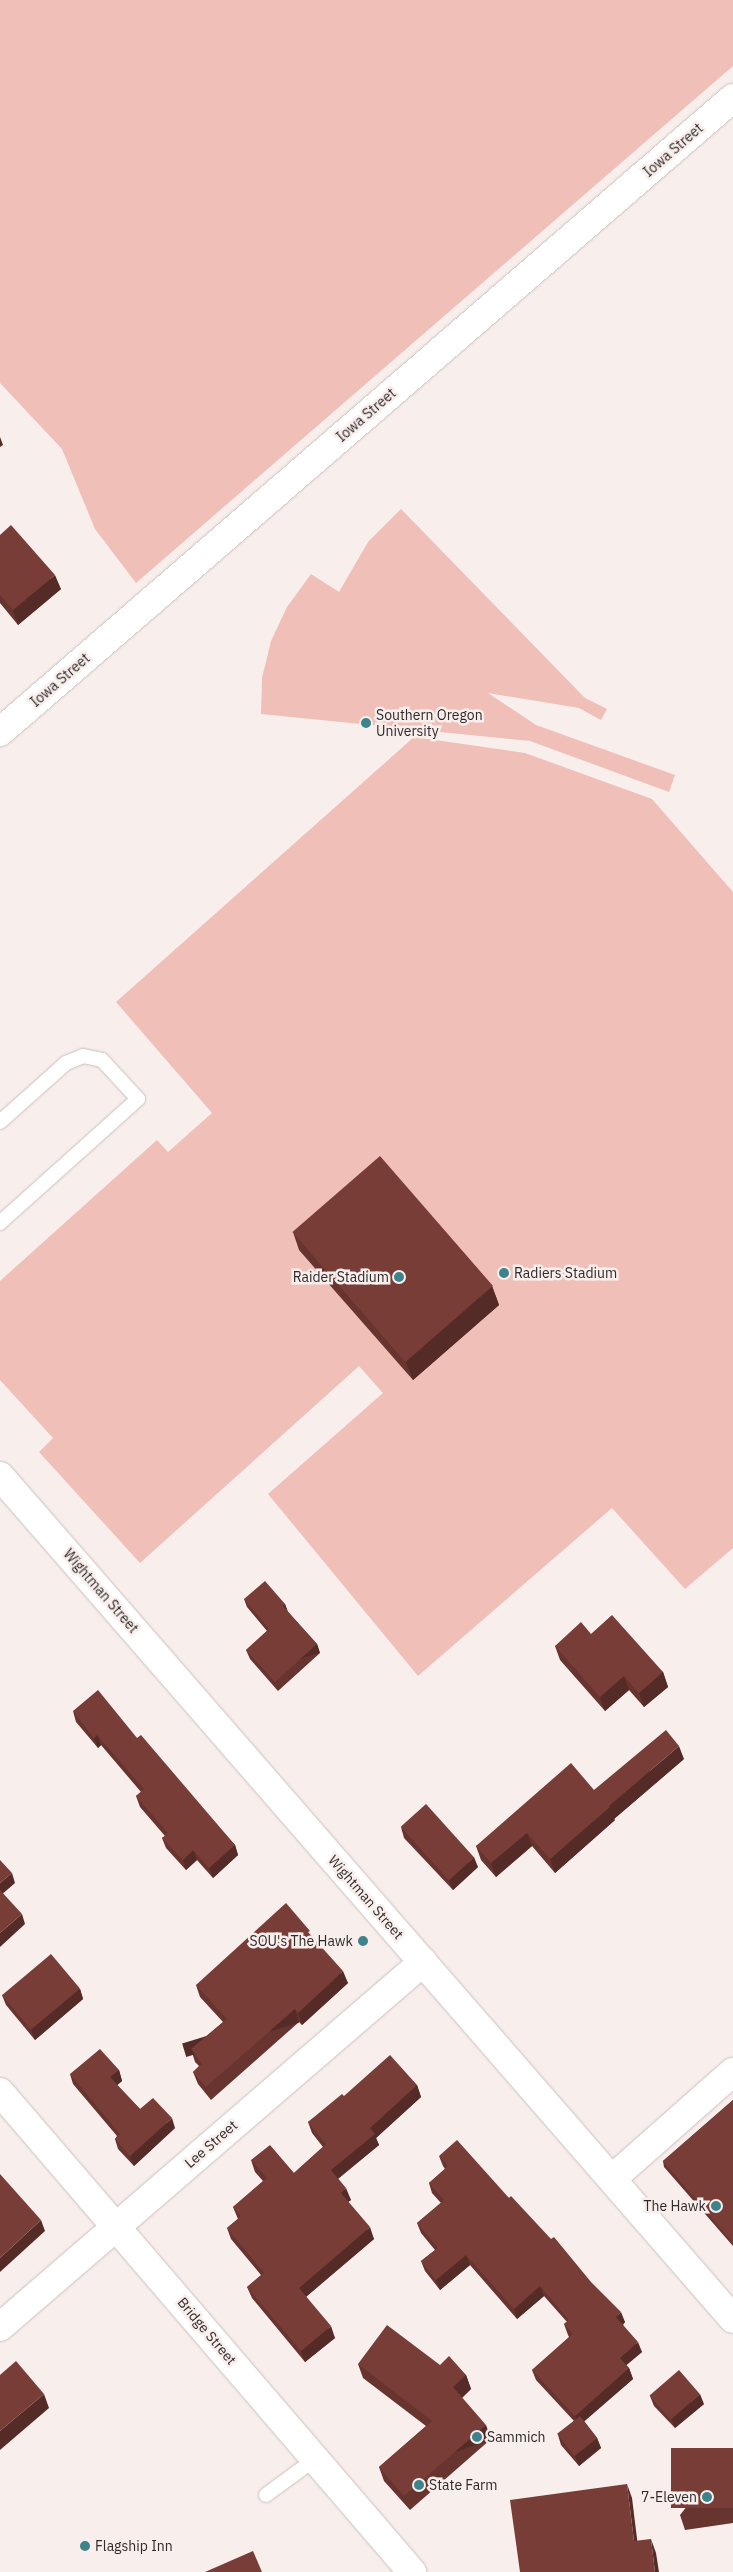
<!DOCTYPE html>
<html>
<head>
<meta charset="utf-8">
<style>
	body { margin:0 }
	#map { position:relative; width:733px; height:2572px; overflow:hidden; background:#f8eeec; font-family:"IBM Plex Sans",sans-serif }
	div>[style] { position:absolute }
	.green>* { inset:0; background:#efbfb8 }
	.roads { filter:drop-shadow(0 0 1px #cbc1c0) drop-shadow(0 0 1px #cbc1c0) }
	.lane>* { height:14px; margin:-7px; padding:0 7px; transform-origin:7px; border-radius:7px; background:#fff }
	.street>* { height:28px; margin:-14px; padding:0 14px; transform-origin:14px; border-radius:14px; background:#fff }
	.wall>* { inset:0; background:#67342f }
	.shaded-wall>* { inset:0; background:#542b26; transform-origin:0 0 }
	.building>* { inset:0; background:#783d37; transform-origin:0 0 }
	.dots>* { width:14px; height:14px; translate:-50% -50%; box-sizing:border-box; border:2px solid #f8eeec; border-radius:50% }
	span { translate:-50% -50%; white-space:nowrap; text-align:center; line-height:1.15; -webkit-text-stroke:5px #f8eeec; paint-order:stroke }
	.street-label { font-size:14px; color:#2e2a2a }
	.poi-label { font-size:14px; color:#2e2a2a }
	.left { translate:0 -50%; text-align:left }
	.right { translate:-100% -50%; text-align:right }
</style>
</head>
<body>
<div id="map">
	<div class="green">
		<div style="clip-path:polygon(0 0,733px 0,733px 66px,136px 583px,95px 529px,62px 449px,0 383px)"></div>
		<div style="clip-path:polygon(401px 509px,585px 698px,607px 709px,601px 720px,579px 708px,488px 693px,536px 725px,675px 775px,669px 792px,530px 741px,261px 714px,262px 678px,271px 641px,287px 607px,311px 574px,339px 592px,368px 542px)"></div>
		<div style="clip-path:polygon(414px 737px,525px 753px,652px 799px,733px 892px,733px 1548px,685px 1589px,612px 1508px,418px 1676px,268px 1494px,383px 1393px,359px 1366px,140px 1563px,39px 1452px,53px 1438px,0 1380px,0 1281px,157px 1140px,168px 1152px,212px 1113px,116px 1002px)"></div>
	</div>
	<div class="roads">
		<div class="lane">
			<div style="left:0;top:1122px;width:89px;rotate:-41.8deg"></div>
			<div style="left:66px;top:1063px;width:18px;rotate:-22deg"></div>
			<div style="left:83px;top:1056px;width:19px;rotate:12deg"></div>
			<div style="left:102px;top:1060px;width:53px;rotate:47.3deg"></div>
			<div style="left:138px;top:1099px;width:186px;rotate:138.1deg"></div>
			<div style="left:266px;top:2495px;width:61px;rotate:-36.3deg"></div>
		</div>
		<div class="street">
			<div style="left:0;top:732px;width:969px;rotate:-40.86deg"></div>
			<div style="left:0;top:1476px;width:1117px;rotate:48.99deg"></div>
			<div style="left:0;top:2092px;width:633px;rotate:49.36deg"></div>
			<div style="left:613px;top:2178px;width:160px;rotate:-41.5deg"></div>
			<div style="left:0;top:2327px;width:559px;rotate:-40.79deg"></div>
		</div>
	</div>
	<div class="wall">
		<div style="clip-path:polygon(0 535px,61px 589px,18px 625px,0 603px)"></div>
		<div style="clip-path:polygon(293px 1232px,492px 1286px,499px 1305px,413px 1380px,299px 1250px)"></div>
		<div style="clip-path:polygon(244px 1599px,285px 1604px,288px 1612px,317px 1644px,320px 1653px,278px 1691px,250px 1659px,246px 1650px,267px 1631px,247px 1607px)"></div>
		<div style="clip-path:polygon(591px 1634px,663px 1672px,668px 1687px,644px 1707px,629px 1690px,605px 1711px,560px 1660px,555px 1646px)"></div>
		<div style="clip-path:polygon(73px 1711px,137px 1738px,235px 1845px,238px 1855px,213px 1878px,197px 1860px,186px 1870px,166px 1848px,162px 1838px,165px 1836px,140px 1807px,136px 1796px,141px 1792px,101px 1745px,98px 1748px,76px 1722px)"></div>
		<div style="clip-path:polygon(684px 1759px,614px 1819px,615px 1820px,555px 1873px,532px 1846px,496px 1877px,481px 1860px,476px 1846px,594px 1790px)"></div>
		<div style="clip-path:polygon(401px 1827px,478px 1867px,453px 1890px,404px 1838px)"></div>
		<div style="clip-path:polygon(313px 1938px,348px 1983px,302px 2025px,299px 2022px,211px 2100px,198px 2084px,193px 2072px,199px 2066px,195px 2062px,191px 2049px,223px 2022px,200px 1997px,196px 1985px)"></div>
		<div style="clip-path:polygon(80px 1989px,83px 1999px,35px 2040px,6px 2005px,2px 1995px)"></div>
		<div style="clip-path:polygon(119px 2070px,122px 2081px,117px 2085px,140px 2109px,175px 2128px,134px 2166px,118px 2149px,115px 2139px,117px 2136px,73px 2084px,70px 2074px)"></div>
		<div style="clip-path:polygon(417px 2085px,421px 2097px,376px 2138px,379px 2145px,338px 2179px,351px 2200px,348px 2202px,374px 2239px,306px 2297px,335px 2338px,305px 2362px,252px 2298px,247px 2287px,261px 2275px,231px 2239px,227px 2228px,238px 2219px,233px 2207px,263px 2181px,255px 2172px,251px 2160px,294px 2173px,323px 2147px,312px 2133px,308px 2122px,344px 2096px)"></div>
		<div style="clip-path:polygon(733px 2100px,733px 2246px,664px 2167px,663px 2161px)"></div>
		<div style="clip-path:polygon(439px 2156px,509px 2198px,625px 2322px,623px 2325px,642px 2352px,626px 2365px,629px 2368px,633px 2379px,584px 2421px,597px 2438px,601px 2448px,579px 2466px,561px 2445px,558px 2435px,574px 2421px,536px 2380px,532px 2370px,569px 2337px,568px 2335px,564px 2324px,567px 2322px,544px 2296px,517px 2319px,470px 2265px,440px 2290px,425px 2271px,421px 2261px,435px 2250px,421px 2233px,417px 2223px,441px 2203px,432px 2193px,429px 2183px,445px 2169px,443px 2166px)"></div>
		<div style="clip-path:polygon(358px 2364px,440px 2365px,466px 2375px,471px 2389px,462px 2398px,491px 2439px,410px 2510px,384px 2481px,379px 2467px,426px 2426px,363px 2378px)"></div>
		<div style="clip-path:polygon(650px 2396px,704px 2404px,675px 2428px,654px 2406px)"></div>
		<div style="clip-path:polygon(733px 2448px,733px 2523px,685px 2530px,680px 2515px)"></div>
	</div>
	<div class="shaded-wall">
		<div style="clip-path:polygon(0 437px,3px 445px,0 447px)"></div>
		<div style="clip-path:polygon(55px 575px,61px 589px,18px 625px,13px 610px)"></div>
		<div style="clip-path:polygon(492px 1286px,499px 1305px,413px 1380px,406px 1362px)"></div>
		<div style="clip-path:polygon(285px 1604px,288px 1613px,283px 1606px)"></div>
		<div style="left:317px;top:1644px;width:9px;height:57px;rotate:72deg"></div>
		<div style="clip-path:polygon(663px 1672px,668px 1687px,644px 1707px,639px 1693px)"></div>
		<div style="clip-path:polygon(624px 1676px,629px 1690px,605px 1711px,600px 1697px)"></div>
		<div style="clip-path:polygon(97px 1735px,101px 1745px,98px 1748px,94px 1738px)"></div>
		<div style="clip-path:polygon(679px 1746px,684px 1759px,614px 1819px,615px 1820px,555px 1873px,550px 1859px,609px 1806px)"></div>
		<div style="clip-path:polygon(527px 1833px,532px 1846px,496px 1877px,491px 1863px)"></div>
		<div style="clip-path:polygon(235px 1845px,238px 1855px,213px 1878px,209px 1868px)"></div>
		<div style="clip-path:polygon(193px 1850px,197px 1860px,186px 1870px,183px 1860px)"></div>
		<div style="clip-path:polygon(474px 1857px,478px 1867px,453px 1890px,449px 1880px)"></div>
		<div style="clip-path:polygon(12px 1873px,15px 1883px,0 1896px,0 1883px)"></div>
		<div style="clip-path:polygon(22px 1914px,25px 1924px,0 1947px,0 1933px)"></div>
		<div style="clip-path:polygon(343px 1971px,348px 1983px,302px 2025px,298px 2013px)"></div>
		<div style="clip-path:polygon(80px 1989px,83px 1999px,35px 2040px,31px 2030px)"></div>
		<div style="left:295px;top:2009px;width:14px;height:118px;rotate:73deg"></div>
		<div style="clip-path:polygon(119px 2070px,122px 2081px,114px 2088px,110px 2077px)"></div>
		<div style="clip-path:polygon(417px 2085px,421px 2097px,376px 2138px,379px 2145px,335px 2181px,331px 2170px,370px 2128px)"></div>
		<div style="clip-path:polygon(172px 2118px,175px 2128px,134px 2166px,130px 2156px)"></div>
		<div style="clip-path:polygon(346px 2188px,351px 2200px,345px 2204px,341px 2193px)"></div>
		<div style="clip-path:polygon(41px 2220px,45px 2231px,0 2272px,0 2258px)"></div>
		<div style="clip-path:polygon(370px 2227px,374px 2239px,303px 2299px,299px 2288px)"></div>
		<div style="clip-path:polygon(466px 2255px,470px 2265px,440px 2290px,436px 2280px)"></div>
		<div style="clip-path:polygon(540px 2286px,544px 2296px,517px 2319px,514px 2309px)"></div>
		<div style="clip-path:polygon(621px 2312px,625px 2322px,620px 2327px,616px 2317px)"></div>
		<div style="clip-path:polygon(331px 2326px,335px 2338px,305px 2362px,301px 2351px)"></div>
		<div style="clip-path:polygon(638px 2342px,642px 2352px,623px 2368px,620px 2358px)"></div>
		<div style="clip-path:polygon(629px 2368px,633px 2379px,579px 2426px,575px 2416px)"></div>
		<div style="clip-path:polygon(466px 2375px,471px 2389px,458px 2401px,453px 2387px)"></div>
		<div style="clip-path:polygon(44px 2394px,49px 2408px,0 2450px,0 2431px)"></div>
		<div style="clip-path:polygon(700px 2394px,704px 2404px,675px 2428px,671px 2418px)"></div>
		<div style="left:486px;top:2425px;width:15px;height:108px;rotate:70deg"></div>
		<div style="clip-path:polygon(597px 2438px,601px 2448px,579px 2466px,575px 2456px)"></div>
		<div style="clip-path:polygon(627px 2484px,632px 2498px,639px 2555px,634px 2541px)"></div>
		<div style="clip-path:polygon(651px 2539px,656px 2553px,659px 2572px,655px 2572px)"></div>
	</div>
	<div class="building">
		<div style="clip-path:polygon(11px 525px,55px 575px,13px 610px,0 595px,0 535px)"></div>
		<div style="left:380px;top:1156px;width:172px;height:116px;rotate:49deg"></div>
		<div style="clip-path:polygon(265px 1581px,285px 1604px,283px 1606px,317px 1644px,275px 1682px,246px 1650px,269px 1629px,244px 1599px)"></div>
		<div style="clip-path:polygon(612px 1615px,663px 1672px,639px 1693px,624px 1676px,600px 1697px,555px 1646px,581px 1622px,591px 1634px)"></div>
		<div style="clip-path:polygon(98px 1690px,137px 1738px,141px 1735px,235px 1845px,209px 1868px,193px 1850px,183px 1860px,162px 1838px,168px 1833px,136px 1796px,144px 1789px,97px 1735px,94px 1738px,73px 1711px)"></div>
		<div style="clip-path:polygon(666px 1730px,679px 1746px,609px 1806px,610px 1807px,550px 1859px,527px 1833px,491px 1863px,476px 1846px,571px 1763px,594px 1790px)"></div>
		<div style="left:426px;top:1804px;width:72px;height:34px;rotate:48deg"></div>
		<div style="clip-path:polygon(0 1860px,12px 1873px,0 1883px)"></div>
		<div style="clip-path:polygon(0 1890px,22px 1914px,0 1933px)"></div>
		<div style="clip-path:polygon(286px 1903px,310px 1931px,308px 1932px,343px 1971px,298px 2013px,295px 2009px,206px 2087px,193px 2072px,202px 2064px,191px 2049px,227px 2019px,196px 1985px)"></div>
		<div style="left:51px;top:1954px;width:45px;height:64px;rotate:50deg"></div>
		<div style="clip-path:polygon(100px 2049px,119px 2070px,110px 2077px,140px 2109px,153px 2098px,172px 2118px,130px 2156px,115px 2139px,120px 2134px,70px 2074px)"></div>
		<div style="clip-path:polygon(390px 2055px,417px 2085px,370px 2128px,375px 2134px,331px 2170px,346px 2188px,341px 2193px,370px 2227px,299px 2288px,331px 2326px,301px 2351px,247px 2287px,264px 2273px,227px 2228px,241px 2216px,233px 2207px,267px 2178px,251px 2160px,270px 2145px,294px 2173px,326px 2144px,308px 2122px,342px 2094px,344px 2096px)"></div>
		<div style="clip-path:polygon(733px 2100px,733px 2243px,663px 2161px)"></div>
		<div style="clip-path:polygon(457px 2140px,509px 2198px,511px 2196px,551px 2239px,554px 2237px,591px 2282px,621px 2312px,616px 2317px,638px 2342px,620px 2358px,629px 2368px,575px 2416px,532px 2370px,573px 2334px,564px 2324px,569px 2320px,540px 2286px,514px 2309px,466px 2255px,436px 2280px,421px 2261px,438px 2248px,417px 2223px,444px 2200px,429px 2183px,448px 2166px,439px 2156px)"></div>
		<div style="clip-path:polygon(0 2174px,41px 2220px,0 2258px)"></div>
		<div style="clip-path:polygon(387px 2325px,440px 2365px,449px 2356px,466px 2375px,453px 2387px,486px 2425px,404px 2496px,379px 2467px,432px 2421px,358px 2364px)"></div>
		<div style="clip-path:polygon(16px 2361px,44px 2394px,0 2431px,0 2375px)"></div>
		<div style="left:679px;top:2370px;width:32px;height:39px;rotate:49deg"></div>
		<div style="left:580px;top:2416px;width:28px;height:29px;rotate:52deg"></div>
		<div style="left:733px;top:2448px;width:60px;height:62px;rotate:90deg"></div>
		<div style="clip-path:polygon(627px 2484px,634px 2541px,651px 2539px,655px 2572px,520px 2572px,510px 2500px)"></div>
		<div style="clip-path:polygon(253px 2551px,262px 2572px,205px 2572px)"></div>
	</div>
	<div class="dots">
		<div style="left:366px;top:723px;background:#3c838c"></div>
		<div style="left:504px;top:1273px;background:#3c838c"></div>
		<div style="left:399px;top:1277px;background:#3c838c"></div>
		<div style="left:363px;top:1941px;background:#3c838c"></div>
		<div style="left:716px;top:2206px;background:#3c838c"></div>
		<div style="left:477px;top:2437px;background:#3c838c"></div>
		<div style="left:419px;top:2485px;background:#3c838c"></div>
		<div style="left:707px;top:2497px;background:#3c838c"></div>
		<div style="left:85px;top:2546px;background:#3c838c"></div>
	</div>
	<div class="street-label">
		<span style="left:673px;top:150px;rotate:-41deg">Iowa Street</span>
		<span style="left:366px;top:415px;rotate:-41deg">Iowa Street</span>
		<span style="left:60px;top:680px;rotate:-41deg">Iowa Street</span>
		<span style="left:101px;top:1591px;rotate:49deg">Wightman Street</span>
		<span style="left:366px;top:1897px;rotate:49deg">Wightman Street</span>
		<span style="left:211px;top:2144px;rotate:-41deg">Lee Street</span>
		<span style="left:207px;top:2331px;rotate:50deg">Bridge Street</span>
	</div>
	<div class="poi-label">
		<span class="left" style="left:376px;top:723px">Southern Oregon<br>University</span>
		<span class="left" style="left:514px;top:1273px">Radiers Stadium</span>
		<span class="right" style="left:389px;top:1277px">Raider Stadium</span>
		<span class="right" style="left:353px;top:1941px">SOU's The Hawk</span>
		<span class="right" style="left:706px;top:2206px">The Hawk</span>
		<span class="left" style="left:487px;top:2437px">Sammich</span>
		<span class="left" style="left:429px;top:2485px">State Farm</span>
		<span class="right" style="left:697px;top:2497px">7-Eleven</span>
		<span class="left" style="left:95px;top:2546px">Flagship Inn</span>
	</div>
</div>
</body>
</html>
